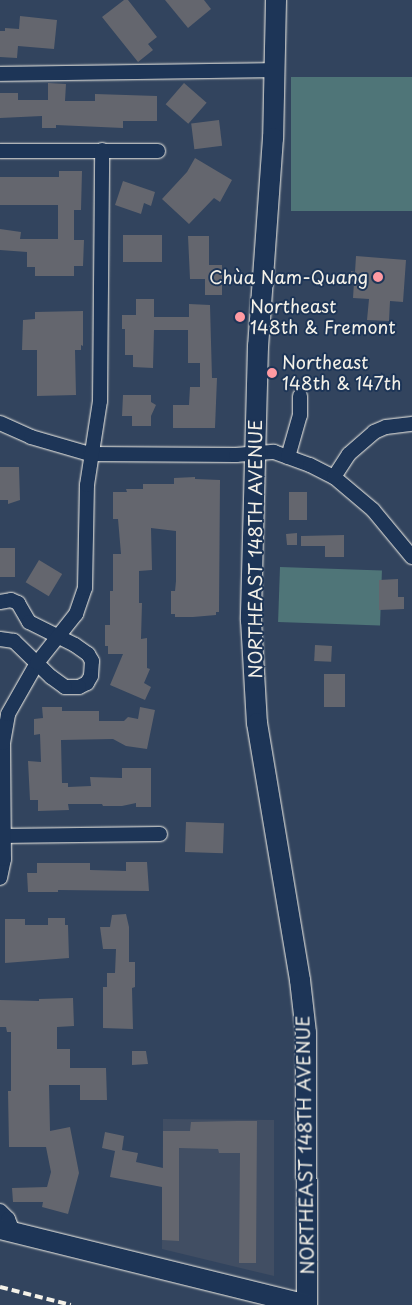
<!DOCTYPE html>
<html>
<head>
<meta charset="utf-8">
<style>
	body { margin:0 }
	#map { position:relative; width:412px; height:1305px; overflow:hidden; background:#32445e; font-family:"Playpen Sans",sans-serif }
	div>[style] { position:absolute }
	.built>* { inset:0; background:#414e63 }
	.green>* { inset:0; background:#4f7578; transform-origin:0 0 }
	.building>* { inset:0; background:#64666e; transform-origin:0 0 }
	.roads { filter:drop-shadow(0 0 1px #f4f1e8) drop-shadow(0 0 1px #f4f1e8) }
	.street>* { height:14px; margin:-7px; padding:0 7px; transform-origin:7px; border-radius:7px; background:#1d3557 }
	.secondary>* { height:20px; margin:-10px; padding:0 10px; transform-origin:10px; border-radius:10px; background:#1d3557 }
	.rail>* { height:4px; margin-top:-2px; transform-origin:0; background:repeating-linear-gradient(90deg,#f4f1e8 0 8px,transparent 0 12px) }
	.dots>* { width:14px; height:14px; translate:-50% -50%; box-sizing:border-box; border:2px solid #1d3557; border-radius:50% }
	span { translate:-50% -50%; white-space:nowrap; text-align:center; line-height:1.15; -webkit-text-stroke:4px #1d3557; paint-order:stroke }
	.poi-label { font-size:18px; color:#f4f1e8 }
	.right { translate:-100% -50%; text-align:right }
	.left { translate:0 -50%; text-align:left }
	.street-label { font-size:18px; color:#f4f1e8 }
</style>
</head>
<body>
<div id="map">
	<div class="built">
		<div style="clip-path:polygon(163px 1119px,274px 1120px,274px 1276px,162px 1249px)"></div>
	</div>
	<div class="green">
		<div style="left:412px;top:77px;width:134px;height:121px;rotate:90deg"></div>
		<div style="left:280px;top:567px;width:102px;height:55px;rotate:2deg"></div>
	</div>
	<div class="building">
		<div style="clip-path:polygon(124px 0,128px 0,157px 37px,148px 44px,153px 50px,138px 62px,102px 17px)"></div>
		<div style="clip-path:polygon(165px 0,204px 0,211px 9px,188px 28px)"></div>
		<div style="clip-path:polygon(20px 16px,57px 20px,54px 49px,18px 46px,17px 58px,0 57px,0 31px,5px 31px,5px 28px,19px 29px)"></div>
		<div style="clip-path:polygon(48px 83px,66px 84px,65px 101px,95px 101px,95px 94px,157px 96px,157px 121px,123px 121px,123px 128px,56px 125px,56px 128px,42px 128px,42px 116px,0 118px,0 93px,18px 93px,18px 100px,48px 100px)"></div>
		<div style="left:184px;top:83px;width:30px;height:28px;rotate:41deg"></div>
		<div style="left:219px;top:120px;width:26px;height:28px;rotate:83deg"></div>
		<div style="clip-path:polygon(195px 158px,232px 180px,220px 202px,214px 198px,189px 224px,162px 199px,187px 172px)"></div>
		<div style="clip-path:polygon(59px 171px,82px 171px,81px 210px,74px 210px,74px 240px,84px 240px,83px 266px,74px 266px,74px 276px,35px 276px,35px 267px,27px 267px,27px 252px,0 250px,0 229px,21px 232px,20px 239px,58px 239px,58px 205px,0 205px,0 177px,59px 177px)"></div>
		<div style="clip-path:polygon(123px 181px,155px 192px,151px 206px,144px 203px,141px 214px,115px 205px)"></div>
		<div style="left:123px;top:235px;width:39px;height:27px"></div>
		<div style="clip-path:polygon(188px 236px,209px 236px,209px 265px,222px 265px,222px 295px,205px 295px,205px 279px,190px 279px)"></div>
		<div style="clip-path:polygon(356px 256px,406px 260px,403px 302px,390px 301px,389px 321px,367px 320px,369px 299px,353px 298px,354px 282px,350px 282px,351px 271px,355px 272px)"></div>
		<div style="clip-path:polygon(136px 299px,154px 299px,154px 317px,189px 317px,189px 304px,210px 305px,212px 378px,217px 378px,215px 428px,173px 428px,173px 405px,189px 405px,190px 387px,200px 387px,200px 363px,188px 363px,188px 330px,154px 330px,153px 368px,133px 367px,133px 355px,125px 355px,125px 329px,122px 329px,122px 315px,136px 315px)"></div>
		<div style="clip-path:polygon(83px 311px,83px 346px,81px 345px,81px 350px,75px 350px,76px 395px,37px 396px,37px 350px,22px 350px,23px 320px,35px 319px,35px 312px)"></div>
		<div style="clip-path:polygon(123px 395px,151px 395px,151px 402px,156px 405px,151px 416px,151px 426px,132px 426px,132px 416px,122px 416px)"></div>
		<div style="clip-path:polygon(0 467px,19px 467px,20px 500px,8px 504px,8px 500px,0 500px)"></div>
		<div style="clip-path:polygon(195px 477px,195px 479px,220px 480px,219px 612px,216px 612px,216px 615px,193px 617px,175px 617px,175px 614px,171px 614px,171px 591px,175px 591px,176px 581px,176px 531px,151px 528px,152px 570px,139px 571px,139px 603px,142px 603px,141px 639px,147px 638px,147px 668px,150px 669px,144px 683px,151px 687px,145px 700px,110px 685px,123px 654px,108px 654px,108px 646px,105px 646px,105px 625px,110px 625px,110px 591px,113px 591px,113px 554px,121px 554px,118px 519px,113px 519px,113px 492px,127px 492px,126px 489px,143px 489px,143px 484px,174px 484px,174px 478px)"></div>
		<div style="left:307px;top:492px;width:28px;height:18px;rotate:90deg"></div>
		<div style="clip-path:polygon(297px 533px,297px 545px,287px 545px,286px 534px)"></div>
		<div style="clip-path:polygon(344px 535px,344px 557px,325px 557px,325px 546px,301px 546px,301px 536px)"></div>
		<div style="left:0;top:548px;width:15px;height:29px"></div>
		<div style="left:39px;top:560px;width:27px;height:26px;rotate:31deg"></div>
		<div style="clip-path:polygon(398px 579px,398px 597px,404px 597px,404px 609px,379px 610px,379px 580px)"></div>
		<div style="left:315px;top:645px;width:17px;height:16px;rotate:3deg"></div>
		<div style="left:324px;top:674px;width:21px;height:33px"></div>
		<div style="clip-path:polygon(42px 707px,62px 707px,62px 711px,99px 711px,99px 721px,124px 721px,128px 717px,138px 719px,140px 707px,155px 710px,147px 749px,126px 746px,113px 739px,61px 740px,62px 783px,68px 783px,68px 787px,91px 786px,90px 777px,122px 778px,122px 768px,151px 768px,151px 807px,136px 807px,136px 803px,122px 806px,103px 806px,102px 804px,68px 804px,69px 810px,38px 811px,38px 800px,30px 800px,28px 761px,41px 762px,40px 734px,34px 735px,34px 719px,43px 718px)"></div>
		<div style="left:186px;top:822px;width:38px;height:30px;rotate:2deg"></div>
		<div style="clip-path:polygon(126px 862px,147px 862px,149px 891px,58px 890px,58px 892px,28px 892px,27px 873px,37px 873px,37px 863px,90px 863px,90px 870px,126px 871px)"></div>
		<div style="clip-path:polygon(126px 914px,129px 927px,129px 962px,135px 962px,135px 987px,132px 988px,133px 1029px,103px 1028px,103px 987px,107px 987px,107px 973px,115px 973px,116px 949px,103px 949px,100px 927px,110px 927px,112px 915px)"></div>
		<div style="clip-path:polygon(48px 918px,65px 918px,65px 925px,68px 925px,69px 958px,5px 963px,5px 919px,25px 919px,25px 925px,48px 925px)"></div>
		<div style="clip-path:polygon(73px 998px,74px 1026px,57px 1027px,57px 1049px,70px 1049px,70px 1068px,106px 1068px,107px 1100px,80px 1100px,80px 1085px,49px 1085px,50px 1131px,70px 1127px,79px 1173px,68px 1214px,42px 1207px,43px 1202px,13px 1202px,12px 1188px,47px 1187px,51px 1172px,46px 1147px,9px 1147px,8px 1091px,11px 1091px,11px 1032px,7px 1032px,6px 1027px,0 1027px,0 1000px,39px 1001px,39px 999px)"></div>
		<div style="clip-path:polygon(132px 1051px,146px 1051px,148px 1064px,132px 1065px)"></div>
		<div style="clip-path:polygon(237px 1121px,257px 1121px,256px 1263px,239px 1263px,240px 1153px,219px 1153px,218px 1149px,179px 1148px,179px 1241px,162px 1240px,162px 1187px,110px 1177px,115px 1151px,102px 1148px,105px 1132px,124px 1136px,122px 1150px,138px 1153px,136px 1162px,163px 1168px,163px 1131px,190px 1131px,191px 1122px)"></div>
	</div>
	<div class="roads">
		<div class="street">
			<div style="left:0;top:74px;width:274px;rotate:-0.8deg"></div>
			<div style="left:0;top:151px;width:158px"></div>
			<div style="left:0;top:423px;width:34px;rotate:24deg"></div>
			<div style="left:31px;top:437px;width:61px;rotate:16.1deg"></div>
			<div style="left:90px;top:454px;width:146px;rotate:0.4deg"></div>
			<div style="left:236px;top:455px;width:38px;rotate:-5deg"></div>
			<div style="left:274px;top:452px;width:38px;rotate:20deg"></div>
			<div style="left:310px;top:465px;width:27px;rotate:27deg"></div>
			<div style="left:334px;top:477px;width:51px;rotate:40.2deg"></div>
			<div style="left:373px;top:510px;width:61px;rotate:50.3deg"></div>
			<div style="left:288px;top:457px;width:44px;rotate:-74.1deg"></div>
			<div style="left:300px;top:415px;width:19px;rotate:-90deg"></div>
			<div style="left:334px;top:477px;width:27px;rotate:-57deg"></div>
			<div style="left:349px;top:454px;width:33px;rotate:-41deg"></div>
			<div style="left:374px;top:432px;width:13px;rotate:-23deg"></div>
			<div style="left:386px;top:427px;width:26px;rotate:-7deg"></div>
			<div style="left:0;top:602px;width:11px;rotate:-10deg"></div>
			<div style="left:11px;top:600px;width:8px;rotate:23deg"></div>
			<div style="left:18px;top:603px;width:22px;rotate:60deg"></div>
			<div style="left:29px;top:622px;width:51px;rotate:26.6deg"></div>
			<div style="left:75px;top:645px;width:16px;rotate:35deg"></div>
			<div style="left:88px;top:654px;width:8px;rotate:60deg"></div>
			<div style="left:92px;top:661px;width:15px;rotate:94deg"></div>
			<div style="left:91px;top:676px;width:8px;rotate:120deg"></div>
			<div style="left:87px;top:683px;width:9px;rotate:153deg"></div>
			<div style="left:79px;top:687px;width:14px;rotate:180deg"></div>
			<div style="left:65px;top:687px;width:17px;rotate:-144deg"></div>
			<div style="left:51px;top:677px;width:52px;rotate:-135.8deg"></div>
			<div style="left:14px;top:641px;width:14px;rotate:-172deg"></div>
			<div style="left:0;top:836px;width:160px;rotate:-0.7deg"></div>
			<div style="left:0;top:878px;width:19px;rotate:-78deg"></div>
			<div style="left:4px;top:859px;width:116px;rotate:-90.5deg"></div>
			<div style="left:3px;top:743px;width:29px;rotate:-80deg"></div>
			<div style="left:8px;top:714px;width:59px;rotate:-60.4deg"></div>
			<div style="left:37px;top:663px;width:63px;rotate:-51.5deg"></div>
			<div style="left:76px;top:614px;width:28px;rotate:-71deg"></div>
			<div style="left:85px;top:588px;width:103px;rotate:-88.9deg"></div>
			<div style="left:87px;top:485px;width:85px;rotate:-81.2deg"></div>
			<div style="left:100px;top:401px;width:251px;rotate:-89.5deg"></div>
			<div style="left:0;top:1211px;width:11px;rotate:45deg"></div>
			<div style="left:8px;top:1219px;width:14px;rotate:69deg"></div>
		</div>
		<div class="secondary">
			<div style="left:276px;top:0;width:138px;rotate:91.2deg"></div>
			<div style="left:273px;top:138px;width:209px;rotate:94.1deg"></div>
			<div style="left:258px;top:346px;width:274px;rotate:91.5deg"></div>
			<div style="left:251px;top:620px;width:103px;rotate:86.7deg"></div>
			<div style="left:257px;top:723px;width:261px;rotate:80.5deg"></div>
			<div style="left:300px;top:980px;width:53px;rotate:83.5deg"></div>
			<div style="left:306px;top:1033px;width:272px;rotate:89.8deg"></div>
			<div style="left:0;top:1229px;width:315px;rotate:13.9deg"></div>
		</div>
	</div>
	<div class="rail">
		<div style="left:0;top:1287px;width:73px;rotate:14.2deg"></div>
	</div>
	<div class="dots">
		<div style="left:378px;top:277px;background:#ff9aa2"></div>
		<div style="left:240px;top:317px;background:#ff9aa2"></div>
		<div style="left:272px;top:373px;background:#ff9aa2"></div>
	</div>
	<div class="poi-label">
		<span class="right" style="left:368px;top:277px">Chùa Nam-Quang</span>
		<span class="left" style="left:250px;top:317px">Northeast<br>148th &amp; Fremont</span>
		<span class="left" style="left:282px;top:373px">Northeast<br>148th &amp; 147th</span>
	</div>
	<div class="street-label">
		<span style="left:255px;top:549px;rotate:-90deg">NORTHEAST 148TH AVENUE</span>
		<span style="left:305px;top:1145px;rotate:-91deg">NORTHEAST 148TH AVENUE</span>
	</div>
</div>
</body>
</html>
